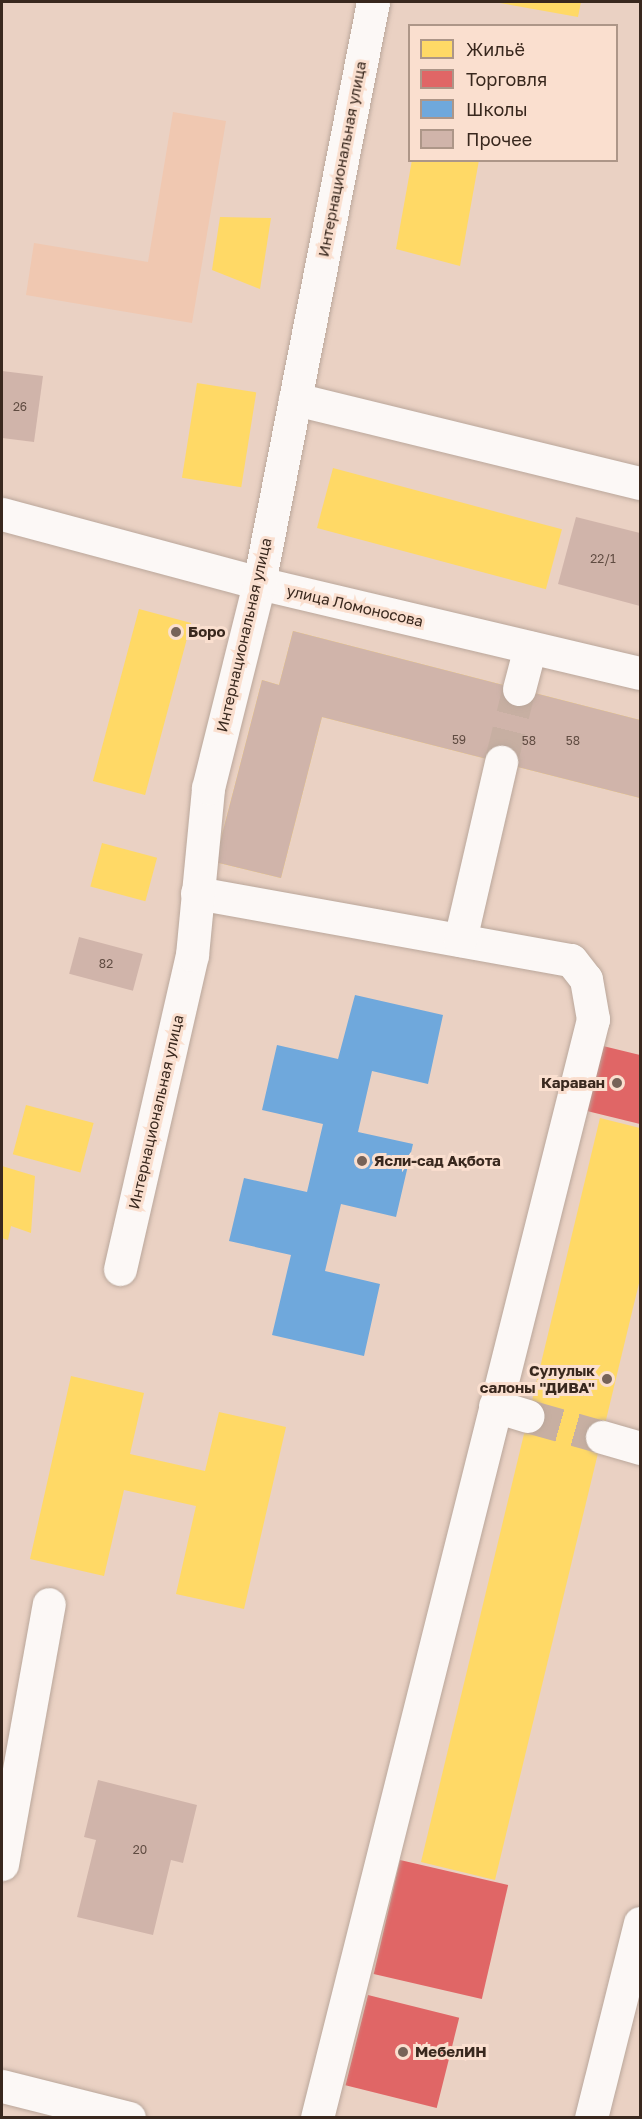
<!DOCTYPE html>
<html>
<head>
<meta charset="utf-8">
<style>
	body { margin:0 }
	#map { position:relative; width:642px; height:2119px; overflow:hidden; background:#ead1c3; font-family:"Golos Text",sans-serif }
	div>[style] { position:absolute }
	.built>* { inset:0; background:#f0c8b1 }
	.homes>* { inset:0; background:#ffd966; transform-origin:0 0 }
	.shops>* { inset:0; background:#e06666; transform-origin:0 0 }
	.schools>* { inset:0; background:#6fa8dc }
	.building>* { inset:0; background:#d0b4aa; transform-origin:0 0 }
	.minor-tunnel>* { height:33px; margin-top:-16.5px; transform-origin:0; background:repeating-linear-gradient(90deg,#c7afa2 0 33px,transparent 0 49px) }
	.roads { filter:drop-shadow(0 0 2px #baa79b) drop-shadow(0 0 2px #baa79b) }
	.minor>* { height:33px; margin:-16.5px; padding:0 16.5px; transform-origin:16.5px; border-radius:16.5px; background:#fcf8f6 }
	.dots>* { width:16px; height:16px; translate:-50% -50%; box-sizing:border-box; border:3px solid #fadfcf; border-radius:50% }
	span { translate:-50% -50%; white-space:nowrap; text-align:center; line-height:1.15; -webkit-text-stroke:6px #fadfcf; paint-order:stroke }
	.number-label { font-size:12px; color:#5f4b41 }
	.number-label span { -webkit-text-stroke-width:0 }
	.street-label { font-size:15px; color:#39281e }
	.poi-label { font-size:15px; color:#39281e; font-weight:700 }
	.left { translate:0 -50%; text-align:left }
	.right { translate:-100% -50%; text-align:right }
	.frame { position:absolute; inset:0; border:3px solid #39281e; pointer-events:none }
	.legend { position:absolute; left:408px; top:24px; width:210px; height:138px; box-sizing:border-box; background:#fadfcf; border:2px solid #ad9688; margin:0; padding:8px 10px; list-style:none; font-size:18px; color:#39281e }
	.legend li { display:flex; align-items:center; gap:12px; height:30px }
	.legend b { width:30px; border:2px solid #ad9688 }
</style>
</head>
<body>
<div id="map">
	<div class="built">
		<div style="clip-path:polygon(173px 112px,226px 121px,192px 323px,26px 295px,34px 243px,148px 262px)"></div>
	</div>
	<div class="homes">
		<div style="clip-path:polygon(494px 2px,581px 2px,578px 17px)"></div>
		<div style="clip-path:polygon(412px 160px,479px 160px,460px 266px,396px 249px)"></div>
		<div style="clip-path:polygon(220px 217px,271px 218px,260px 289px,212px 270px)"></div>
		<div style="left:197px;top:383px;width:60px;height:96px;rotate:9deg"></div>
		<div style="left:333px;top:468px;width:237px;height:62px;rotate:15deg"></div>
		<div style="left:139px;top:609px;width:54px;height:178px;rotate:15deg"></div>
		<div style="clip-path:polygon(293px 631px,640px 720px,640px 798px,322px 717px,281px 878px,215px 862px,262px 680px,279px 685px)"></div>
		<div style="left:102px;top:843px;width:57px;height:45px;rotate:15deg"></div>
		<div style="left:26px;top:1105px;width:70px;height:51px;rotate:15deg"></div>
		<div style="clip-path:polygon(600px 1118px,640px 1128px,640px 1279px,495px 1880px,421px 1862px)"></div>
		<div style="clip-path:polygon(2px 1166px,35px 1176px,31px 1233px,11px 1226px,8px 1240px,2px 1238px)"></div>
		<div style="clip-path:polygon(71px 1376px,144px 1393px,130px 1454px,205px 1471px,219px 1412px,286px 1427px,244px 1609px,176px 1594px,196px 1506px,124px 1490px,104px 1576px,30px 1559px)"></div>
	</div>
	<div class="shops">
		<div style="clip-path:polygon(603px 1046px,640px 1055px,640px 1124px,587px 1111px)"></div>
		<div style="left:400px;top:1860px;width:111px;height:117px;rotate:13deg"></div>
		<div style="left:368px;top:1995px;width:94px;height:93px;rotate:14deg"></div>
	</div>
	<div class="schools">
		<div style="clip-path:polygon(355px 995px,443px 1015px,428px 1084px,372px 1071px,358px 1132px,413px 1144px,396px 1217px,341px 1204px,325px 1271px,380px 1284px,364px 1356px,272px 1335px,291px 1255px,229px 1241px,244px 1178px,307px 1192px,323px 1124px,262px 1110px,277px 1045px,338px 1059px)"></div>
	</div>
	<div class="building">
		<div style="clip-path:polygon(2px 371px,43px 376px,34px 442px,2px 438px)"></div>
		<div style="clip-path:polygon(576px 517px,640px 533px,640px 606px,558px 584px)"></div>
		<div style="clip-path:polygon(293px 631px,640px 720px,640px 798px,322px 717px,281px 878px,215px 862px,262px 680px,279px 685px)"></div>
		<div style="left:79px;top:937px;width:66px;height:38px;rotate:15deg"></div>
		<div style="clip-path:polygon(98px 1780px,197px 1805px,183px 1863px,171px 1860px,153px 1935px,77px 1917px,96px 1840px,84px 1837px)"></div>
	</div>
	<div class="minor-tunnel">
		<div style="left:501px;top:762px;width:75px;rotate:-76.1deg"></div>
		<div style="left:528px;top:1416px;width:77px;rotate:15.8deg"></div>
	</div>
	<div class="roads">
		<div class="minor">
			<div style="left:295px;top:399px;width:355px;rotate:13.7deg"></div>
			<div style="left:2px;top:514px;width:266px;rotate:15deg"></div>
			<div style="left:259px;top:583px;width:391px;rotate:13.3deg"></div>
			<div style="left:519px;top:689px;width:43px;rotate:-75.3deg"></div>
			<div style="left:197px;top:893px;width:380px;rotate:10.2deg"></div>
			<div style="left:571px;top:960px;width:24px;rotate:52deg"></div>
			<div style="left:586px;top:979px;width:41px;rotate:80.1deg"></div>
			<div style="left:593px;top:1019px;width:1133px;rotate:104.1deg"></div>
			<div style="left:460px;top:940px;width:183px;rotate:-77deg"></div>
			<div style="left:120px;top:1269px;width:322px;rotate:-77.1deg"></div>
			<div style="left:192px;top:955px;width:168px;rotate:-84.5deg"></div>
			<div style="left:208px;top:788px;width:211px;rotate:-76deg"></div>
			<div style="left:259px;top:583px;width:592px;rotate:-78.9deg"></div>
			<div style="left:495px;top:1406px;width:34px;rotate:17deg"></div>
			<div style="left:602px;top:1437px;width:40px;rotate:16deg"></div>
			<div style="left:2px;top:1864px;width:264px;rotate:-79.8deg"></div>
			<div style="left:2px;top:2086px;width:131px;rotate:14.1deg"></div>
			<div style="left:591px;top:2118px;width:201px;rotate:-75.9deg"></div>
		</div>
	</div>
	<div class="dots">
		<div style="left:176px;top:632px;background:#776358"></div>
		<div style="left:617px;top:1083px;background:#776358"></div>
		<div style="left:362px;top:1161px;background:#776358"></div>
		<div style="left:607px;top:1379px;background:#776358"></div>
		<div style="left:403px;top:2052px;background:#776358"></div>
	</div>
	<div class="number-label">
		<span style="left:20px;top:407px">26</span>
		<span style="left:603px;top:559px">22/1</span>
		<span style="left:459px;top:740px">59</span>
		<span style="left:529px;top:741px">58</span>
		<span style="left:573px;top:741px">58</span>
		<span style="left:106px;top:964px">82</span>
		<span style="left:140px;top:1850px">20</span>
	</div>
	<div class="street-label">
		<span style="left:342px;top:159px;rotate:-79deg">Интернациональная улица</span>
		<span style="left:355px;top:606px;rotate:13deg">улица Ломоносова</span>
		<span style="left:244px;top:635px;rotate:-77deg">Интернациональная улица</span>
		<span style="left:156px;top:1112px;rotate:-77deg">Интернациональная улица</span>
	</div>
	<div class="poi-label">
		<span class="left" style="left:188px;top:632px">Боро</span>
		<span class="right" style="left:605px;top:1083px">Караван</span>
		<span class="left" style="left:374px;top:1161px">Ясли-сад Ақбота</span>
		<span class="right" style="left:595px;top:1379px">Сулулык<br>салоны "ДИВА"</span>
		<span class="left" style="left:415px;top:2052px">МебелИН</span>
	</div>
	<div class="frame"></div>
	<ul class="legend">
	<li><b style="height:16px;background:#ffd966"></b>Жильё</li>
	<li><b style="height:16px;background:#e06666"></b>Торговля</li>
	<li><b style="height:16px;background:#6fa8dc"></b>Школы</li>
	<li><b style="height:16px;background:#d0b4aa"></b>Прочее</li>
	</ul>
</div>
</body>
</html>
